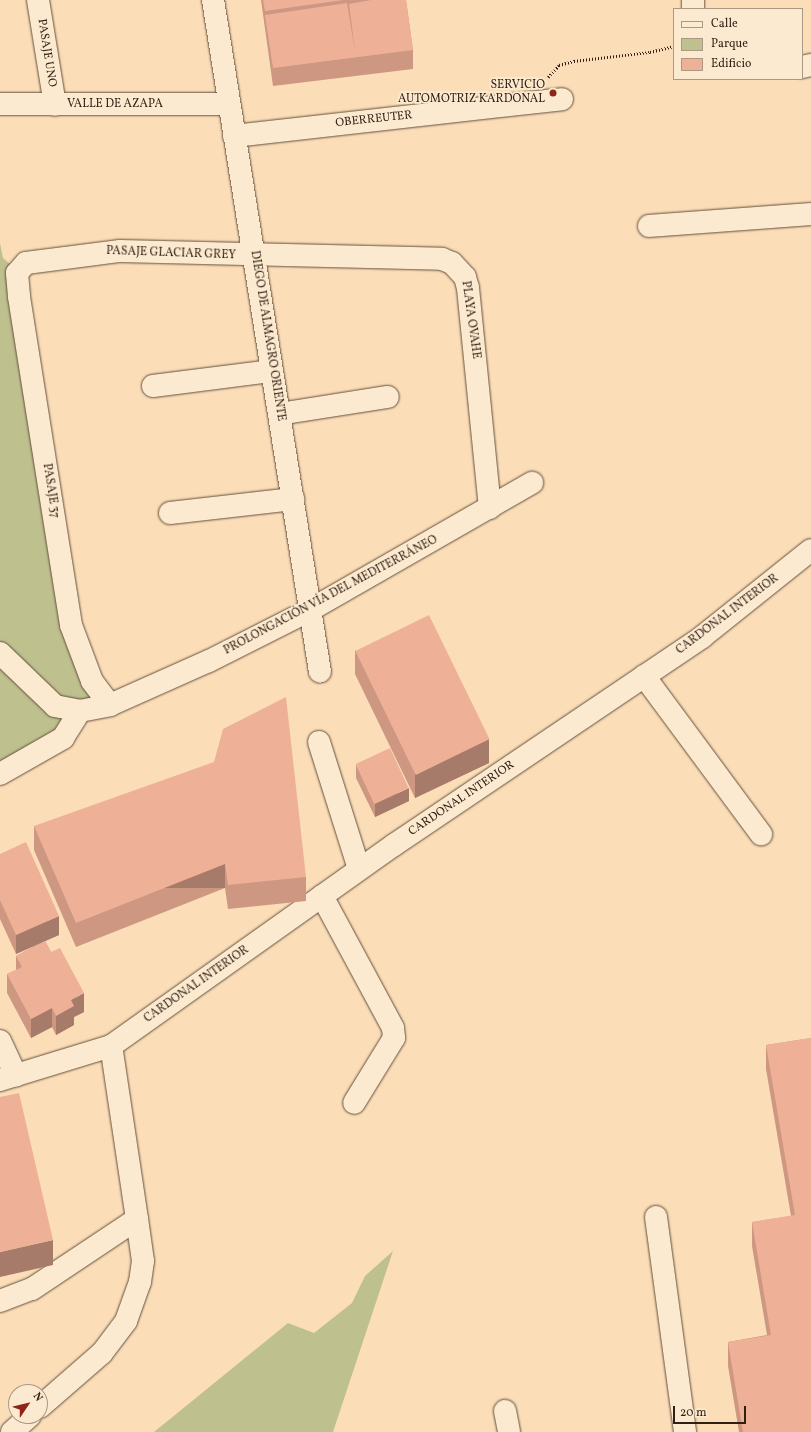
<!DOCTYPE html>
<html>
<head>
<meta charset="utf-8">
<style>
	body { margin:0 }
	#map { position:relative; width:811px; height:1432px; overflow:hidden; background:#fbdeb7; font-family:Vollkorn,serif }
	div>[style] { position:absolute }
	.green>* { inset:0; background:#bec18e }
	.path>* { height:2.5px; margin-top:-1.25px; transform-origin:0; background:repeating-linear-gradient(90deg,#311f15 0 1px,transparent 0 3px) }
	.roads { filter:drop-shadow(0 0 1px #644f3e) drop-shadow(0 0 1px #644f3e) }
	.minor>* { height:22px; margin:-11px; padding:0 11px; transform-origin:11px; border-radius:11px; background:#fcead0 }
	.wall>* { inset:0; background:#cd9782 }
	.shaded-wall>* { inset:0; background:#a77b6a; transform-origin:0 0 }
	.building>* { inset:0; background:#eeb097; transform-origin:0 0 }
	.dots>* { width:11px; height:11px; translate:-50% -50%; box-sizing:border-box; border:2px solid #fcead0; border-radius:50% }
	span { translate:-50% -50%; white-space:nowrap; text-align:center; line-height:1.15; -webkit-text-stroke:3.5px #fcead0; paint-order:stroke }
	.street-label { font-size:12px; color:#311f15 }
	.poi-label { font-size:12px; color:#311f15 }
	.right { translate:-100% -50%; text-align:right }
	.legend { position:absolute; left:673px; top:8px; width:130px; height:72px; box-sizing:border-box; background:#fcead0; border:1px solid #ab9985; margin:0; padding:5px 7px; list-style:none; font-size:12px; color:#311f15 }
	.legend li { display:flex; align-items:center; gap:8px; height:20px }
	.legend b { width:20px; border:1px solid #ab9985 }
	.north { position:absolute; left:8px; top:1384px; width:40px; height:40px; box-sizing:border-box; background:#fcead0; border:1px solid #ab9985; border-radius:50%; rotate:55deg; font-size:11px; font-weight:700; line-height:16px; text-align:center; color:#311f15 }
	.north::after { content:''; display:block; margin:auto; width:14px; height:18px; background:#8f2418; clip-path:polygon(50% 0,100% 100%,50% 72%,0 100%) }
	.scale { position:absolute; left:673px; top:1406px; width:73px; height:18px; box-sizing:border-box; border:2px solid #311f15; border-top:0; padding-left:5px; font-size:12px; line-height:14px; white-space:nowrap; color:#311f15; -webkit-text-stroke:3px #fcead0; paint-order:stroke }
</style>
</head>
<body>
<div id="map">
	<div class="green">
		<div style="clip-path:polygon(0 243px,3px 258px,10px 264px,43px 487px,100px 702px,0 769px)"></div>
		<div style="clip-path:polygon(393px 1251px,333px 1432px,154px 1432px,288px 1323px,314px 1333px,352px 1303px,365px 1276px)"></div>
	</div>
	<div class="path">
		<div style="left:548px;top:77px;width:16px;rotate:-47deg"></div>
		<div style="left:559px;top:65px;width:16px;rotate:-15deg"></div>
		<div style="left:574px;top:61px;width:77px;rotate:-6.8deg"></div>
		<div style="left:650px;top:52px;width:25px;rotate:-14deg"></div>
	</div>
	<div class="roads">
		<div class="minor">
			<div style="left:38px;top:0;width:106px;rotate:80.8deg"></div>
			<div style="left:213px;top:0;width:680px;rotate:80.95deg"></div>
			<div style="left:693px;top:0;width:9px;rotate:90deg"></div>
			<div style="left:802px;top:67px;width:9px;rotate:-13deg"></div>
			<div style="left:0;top:104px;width:229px"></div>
			<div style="left:234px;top:136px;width:330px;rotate:-6.4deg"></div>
			<div style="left:649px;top:226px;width:162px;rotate:-4.2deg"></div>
			<div style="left:153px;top:386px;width:120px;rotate:-7.2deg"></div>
			<div style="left:279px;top:414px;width:110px;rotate:-8.9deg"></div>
			<div style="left:170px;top:513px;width:124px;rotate:-6.5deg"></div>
			<div style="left:0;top:653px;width:76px;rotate:43.9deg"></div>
			<div style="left:55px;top:706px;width:25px;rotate:11deg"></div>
			<div style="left:80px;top:711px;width:31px;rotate:-11deg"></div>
			<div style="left:110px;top:705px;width:108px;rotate:-24deg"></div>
			<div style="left:209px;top:661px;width:113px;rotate:-26.8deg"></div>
			<div style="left:310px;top:610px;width:256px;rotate:-29.8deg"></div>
			<div style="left:644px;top:676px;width:197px;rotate:53.5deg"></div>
			<div style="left:110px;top:705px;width:30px;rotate:-127deg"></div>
			<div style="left:92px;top:681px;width:60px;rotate:-110.6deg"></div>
			<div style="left:71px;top:625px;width:333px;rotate:-99deg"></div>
			<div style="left:19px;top:296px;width:23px;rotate:-95deg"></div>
			<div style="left:17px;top:273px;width:13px;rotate:-48deg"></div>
			<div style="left:26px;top:263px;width:95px;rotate:-7.3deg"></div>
			<div style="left:120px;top:251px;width:322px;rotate:1.4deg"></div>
			<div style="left:442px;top:259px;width:11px;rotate:22deg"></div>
			<div style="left:452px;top:263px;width:19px;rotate:47deg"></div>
			<div style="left:465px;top:277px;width:11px;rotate:75deg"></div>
			<div style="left:468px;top:288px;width:221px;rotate:84.3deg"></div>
			<div style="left:319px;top:742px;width:133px;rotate:72.5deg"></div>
			<div style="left:0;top:774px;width:73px;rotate:-29.7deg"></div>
			<div style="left:63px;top:738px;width:32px;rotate:-58deg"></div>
			<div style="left:322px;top:896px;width:150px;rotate:61.7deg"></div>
			<div style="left:393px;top:1028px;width:10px;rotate:84deg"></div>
			<div style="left:394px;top:1038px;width:76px;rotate:121.6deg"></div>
			<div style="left:0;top:1041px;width:38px;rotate:65deg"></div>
			<div style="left:0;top:1080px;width:116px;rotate:-17deg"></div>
			<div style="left:111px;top:1046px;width:347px;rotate:-35.4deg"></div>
			<div style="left:394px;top:845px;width:372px;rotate:-34deg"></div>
			<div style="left:702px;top:637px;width:139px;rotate:-38.6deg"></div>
			<div style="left:656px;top:1217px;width:217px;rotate:82.3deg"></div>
			<div style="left:0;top:1301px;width:34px;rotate:-21deg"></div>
			<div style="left:32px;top:1289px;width:126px;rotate:-33.7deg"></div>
			<div style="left:137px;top:1219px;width:175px;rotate:-98.5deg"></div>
			<div style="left:40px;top:1407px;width:82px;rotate:-41.1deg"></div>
			<div style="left:102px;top:1353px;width:40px;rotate:-53deg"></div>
			<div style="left:126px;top:1321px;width:41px;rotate:-70.3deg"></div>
			<div style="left:140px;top:1282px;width:21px;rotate:-82deg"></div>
			<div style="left:143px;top:1261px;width:42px;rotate:-98.1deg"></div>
			<div style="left:505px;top:1411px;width:21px;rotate:79deg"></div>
			<div style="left:12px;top:1432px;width:24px;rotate:-42deg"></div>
		</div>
	</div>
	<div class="wall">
		<div style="clip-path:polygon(261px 0,406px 0,413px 50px,413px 69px,273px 86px)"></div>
		<div style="clip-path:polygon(355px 650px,489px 763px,415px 798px,355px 674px)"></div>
		<div style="clip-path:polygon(356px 765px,409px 801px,375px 817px,356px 778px)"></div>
		<div style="clip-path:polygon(34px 826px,306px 877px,306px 901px,228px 909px,225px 888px,76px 947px,34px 850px)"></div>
		<div style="clip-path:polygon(0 854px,59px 935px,45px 941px,84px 1012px,74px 1017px,74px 1025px,56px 1035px,52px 1027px,31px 1038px,7px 993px,7px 974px,16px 970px,16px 956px,42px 942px,16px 954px,0 919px)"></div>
		<div style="clip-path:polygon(811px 1038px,811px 1432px,739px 1432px,728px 1366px,728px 1342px,767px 1335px,752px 1246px,752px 1222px,791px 1216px,766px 1069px,766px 1045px)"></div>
	</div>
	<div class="shaded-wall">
		<div style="clip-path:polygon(489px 739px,489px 763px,415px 798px,415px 774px)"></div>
		<div style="clip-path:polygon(409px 788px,409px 801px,375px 817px,375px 804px)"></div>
		<div style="left:225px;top:864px;width:24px;height:160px;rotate:90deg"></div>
		<div style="clip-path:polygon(59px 916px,59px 935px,16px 954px,16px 935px)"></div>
		<div style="clip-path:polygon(84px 993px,84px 1012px,74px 1017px,74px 1025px,56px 1035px,56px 1016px,71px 1000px)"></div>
		<div style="clip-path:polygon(52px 1008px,52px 1027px,31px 1038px,31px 1019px)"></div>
		<div style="clip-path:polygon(53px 1240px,53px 1265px,0 1277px,0 1252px)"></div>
	</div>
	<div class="building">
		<div style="clip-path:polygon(263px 0,344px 0,265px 11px)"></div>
		<div style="clip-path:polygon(371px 0,406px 0,413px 50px,273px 68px,265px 15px,347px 3px,355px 51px,349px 4px)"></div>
		<div style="left:429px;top:615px;width:138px;height:82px;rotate:64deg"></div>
		<div style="clip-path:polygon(286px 697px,306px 877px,228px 885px,225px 864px,76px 923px,34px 826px,214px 762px,223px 729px)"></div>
		<div style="left:390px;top:748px;width:44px;height:38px;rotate:65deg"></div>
		<div style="clip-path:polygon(26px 842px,59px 916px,16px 935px,0 900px,0 854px)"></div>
		<div style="clip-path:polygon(45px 941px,51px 952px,60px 948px,84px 993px,71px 1000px,74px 1006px,56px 1016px,52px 1008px,31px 1019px,7px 974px,22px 967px,16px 956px)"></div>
		<div style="clip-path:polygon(811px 1038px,811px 1432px,743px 1432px,728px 1342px,771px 1335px,752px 1222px,795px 1215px,766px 1045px)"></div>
		<div style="clip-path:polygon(19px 1093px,53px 1240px,0 1252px,0 1097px)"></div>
	</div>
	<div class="dots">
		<div style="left:553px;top:93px;background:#8f2418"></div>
	</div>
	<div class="street-label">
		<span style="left:46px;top:53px;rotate:81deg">PASAJE UNO</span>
		<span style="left:115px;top:105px">VALLE DE AZAPA</span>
		<span style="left:374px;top:120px;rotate:-6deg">OBERREUTER</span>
		<span style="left:171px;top:254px;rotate:2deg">PASAJE GLACIAR GREY</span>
		<span style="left:470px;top:320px;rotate:82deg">PLAYA OVAHE</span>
		<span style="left:267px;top:336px;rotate:81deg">DIEGO DE ALMAGRO ORIENTE</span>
		<span style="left:50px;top:491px;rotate:81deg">PASAJE 37</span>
		<span style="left:331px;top:596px;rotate:-28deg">PROLONGACIÓN VÍA DEL MEDITERRÁNEO</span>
		<span style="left:728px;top:615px;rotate:-37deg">CARDONAL INTERIOR</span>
		<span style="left:462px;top:799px;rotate:-34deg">CARDONAL INTERIOR</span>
		<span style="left:197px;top:985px;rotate:-35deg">CARDONAL INTERIOR</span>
	</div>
	<div class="poi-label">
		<span class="right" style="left:545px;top:93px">SERVICIO<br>AUTOMOTRIZ KARDONAL</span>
	</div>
	<ul class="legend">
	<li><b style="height:5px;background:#fcead0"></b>Calle</li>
	<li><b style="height:11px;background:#bec18e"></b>Parque</li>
	<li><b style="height:11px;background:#eeb097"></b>Edificio</li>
	</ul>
	<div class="north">N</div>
	<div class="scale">20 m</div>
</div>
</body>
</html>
